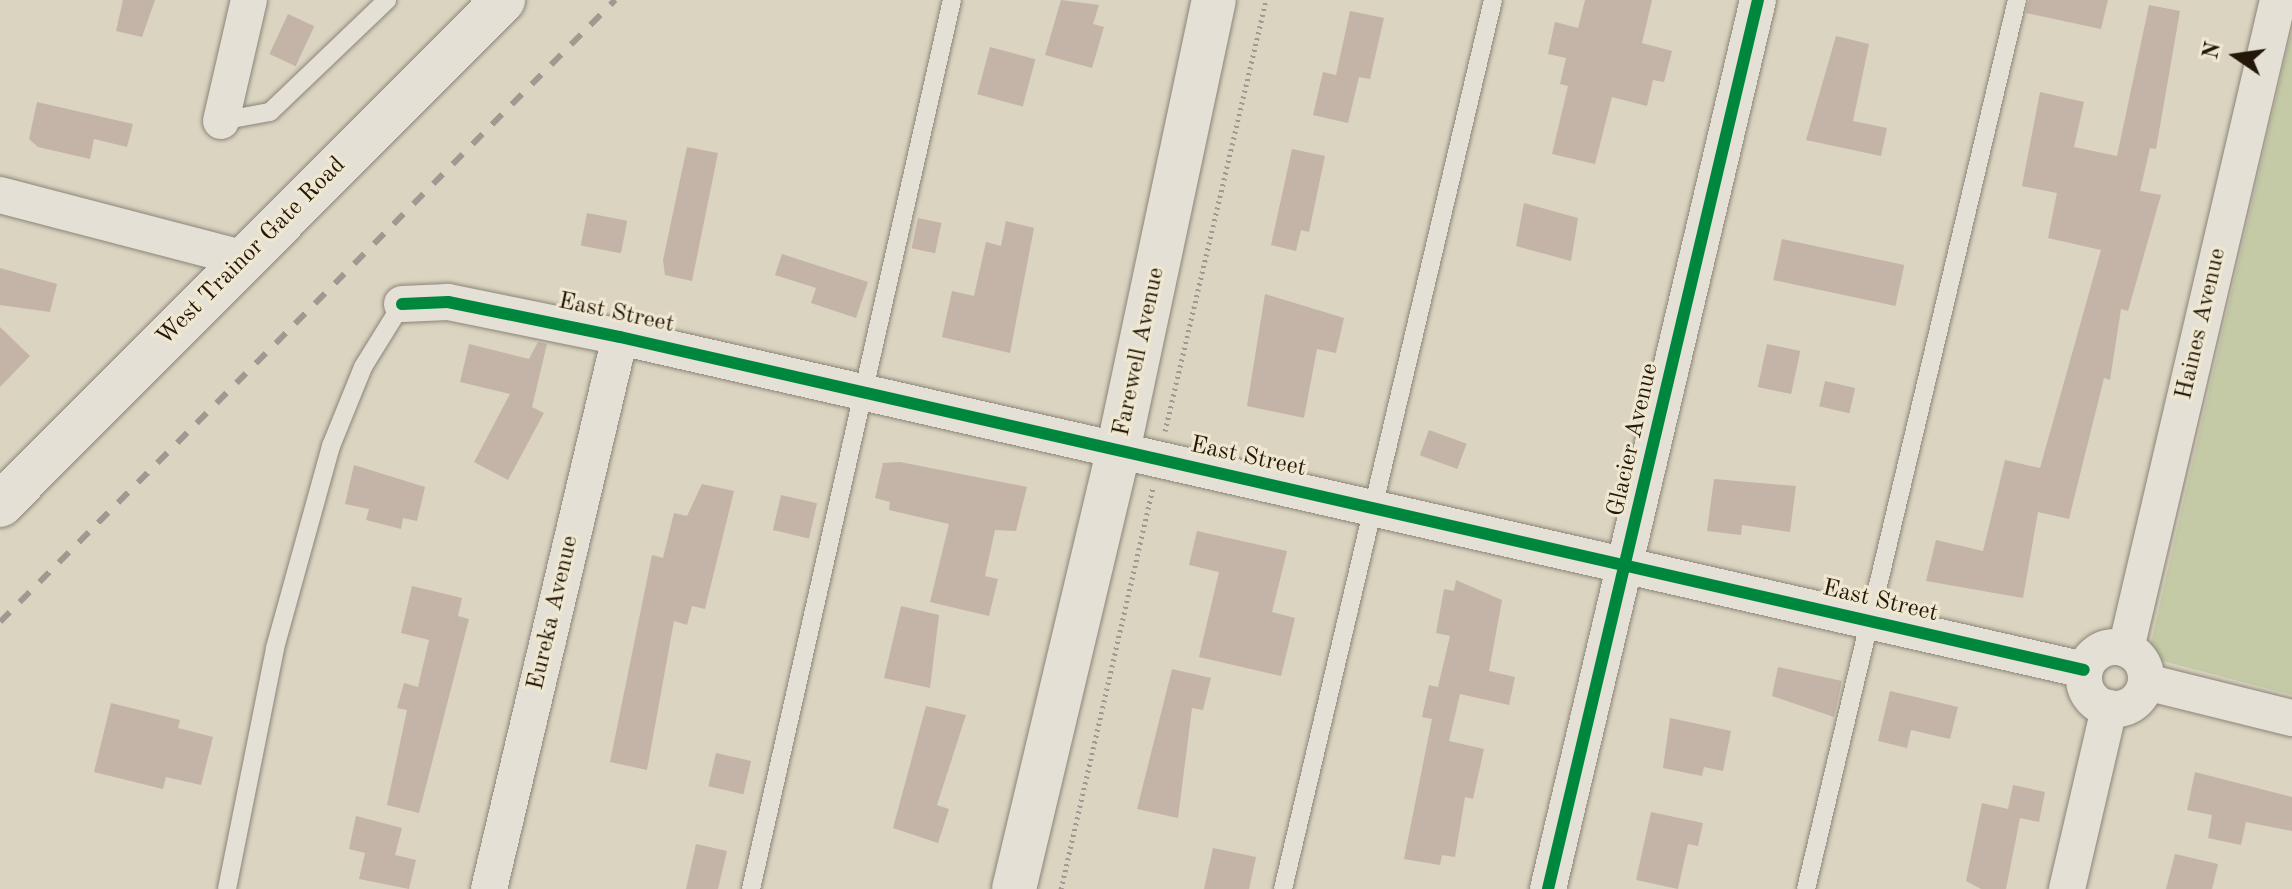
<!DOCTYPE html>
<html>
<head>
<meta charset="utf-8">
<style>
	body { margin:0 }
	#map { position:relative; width:2292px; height:889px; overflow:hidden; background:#dbd4c1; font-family:"Old Standard TT",serif }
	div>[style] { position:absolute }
	.green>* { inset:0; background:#c4c9a6 }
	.building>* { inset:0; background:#c3b4a7; transform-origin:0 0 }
	.path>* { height:5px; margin-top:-2.5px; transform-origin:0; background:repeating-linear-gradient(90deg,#9f9a91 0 2px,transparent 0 6px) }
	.roads { filter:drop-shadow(0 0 2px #8b8579) drop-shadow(0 0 2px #8b8579) }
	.lane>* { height:18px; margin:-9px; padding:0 9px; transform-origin:9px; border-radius:9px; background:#e4e0d6 }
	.street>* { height:36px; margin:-18px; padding:0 18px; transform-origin:18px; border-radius:18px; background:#e4e0d6 }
	.street>.ring { margin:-18px; padding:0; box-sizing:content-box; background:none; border:36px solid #e4e0d6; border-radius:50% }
	.secondary>* { height:44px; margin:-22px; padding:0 22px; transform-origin:22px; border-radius:22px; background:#e4e0d6 }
	.rail>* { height:6px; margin-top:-3px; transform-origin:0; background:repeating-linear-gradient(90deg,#9f9a91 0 14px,transparent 0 28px) }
	.cycleway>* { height:12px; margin:-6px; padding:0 6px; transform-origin:6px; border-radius:6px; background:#00873e }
	span { translate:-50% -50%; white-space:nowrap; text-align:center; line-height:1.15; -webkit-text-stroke:6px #efe7d0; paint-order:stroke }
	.street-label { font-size:24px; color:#231709 }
	.north { position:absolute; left:2196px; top:16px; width:80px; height:80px; -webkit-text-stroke:6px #efe7d0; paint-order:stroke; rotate:283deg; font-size:22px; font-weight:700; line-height:32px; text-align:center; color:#231709 }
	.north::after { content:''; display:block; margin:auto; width:28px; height:36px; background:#231709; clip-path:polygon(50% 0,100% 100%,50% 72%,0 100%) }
</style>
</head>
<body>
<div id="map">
	<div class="green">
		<div style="clip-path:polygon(2292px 29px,2292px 695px,2159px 660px,2150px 647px)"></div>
	</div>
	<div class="building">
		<div style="clip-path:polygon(123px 0,155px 0,142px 37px,116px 31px)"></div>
		<div style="clip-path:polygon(1061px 0,1099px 5px,1093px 24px,1104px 27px,1092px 68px,1045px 55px)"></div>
		<div style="clip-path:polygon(1585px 0,1652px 0,1642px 43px,1672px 51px,1664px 82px,1653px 80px,1647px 106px,1612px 97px,1595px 164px,1552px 154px,1568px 86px,1560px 84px,1566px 58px,1548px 54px,1555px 22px,1578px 28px)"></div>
		<div style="clip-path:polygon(2029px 0,2108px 0,2101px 29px,2026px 13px)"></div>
		<div style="clip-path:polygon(2149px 5px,2180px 11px,2156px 149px,2150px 148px,2140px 191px,2161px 195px,2128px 311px,2121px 309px,2110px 380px,2104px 378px,2069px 519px,2038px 512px,2023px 598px,1926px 581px,1936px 540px,1983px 551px,2005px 460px,2040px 468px,2101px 250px,2048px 238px,2057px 193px,2022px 186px,2040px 92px,2084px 102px,2074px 147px,2117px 156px)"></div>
		<div style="clip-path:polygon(1350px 11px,1384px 18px,1370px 79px,1359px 77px,1348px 123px,1313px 115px,1323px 72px,1336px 75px)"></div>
		<div style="left:288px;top:14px;width:29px;height:44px;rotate:25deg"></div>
		<div style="clip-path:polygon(1836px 36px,1869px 44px,1853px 121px,1887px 128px,1881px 156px,1806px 140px)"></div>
		<div style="left:990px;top:47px;width:47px;height:49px;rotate:15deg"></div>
		<div style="clip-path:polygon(37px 102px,133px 124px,127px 147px,94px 139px,90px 159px,38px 147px,29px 139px)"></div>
		<div style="clip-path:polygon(687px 147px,718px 153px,692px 281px,665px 275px,663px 260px)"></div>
		<div style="clip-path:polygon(1292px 149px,1325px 156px,1309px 232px,1301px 230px,1296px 251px,1271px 245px)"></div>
		<div style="clip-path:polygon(1524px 203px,1578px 218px,1571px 261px,1516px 246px)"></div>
		<div style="left:587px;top:213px;width:41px;height:33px;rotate:11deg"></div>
		<div style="left:918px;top:218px;width:24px;height:31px;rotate:12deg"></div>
		<div style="clip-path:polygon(1006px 221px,1034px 228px,1010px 353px,942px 337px,952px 291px,974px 296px,986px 242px,1001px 246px)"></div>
		<div style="left:1782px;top:239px;width:125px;height:42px;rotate:12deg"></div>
		<div style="clip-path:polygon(782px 254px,868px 282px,856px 318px,811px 303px,816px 288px,775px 275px)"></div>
		<div style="clip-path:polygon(0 268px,57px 284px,50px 312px,0 305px)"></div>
		<div style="clip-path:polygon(1265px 294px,1344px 318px,1336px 353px,1317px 349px,1304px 418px,1247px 406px)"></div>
		<div style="clip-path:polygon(0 327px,30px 356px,0 387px)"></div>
		<div style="clip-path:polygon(538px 342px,547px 344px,532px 407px,544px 413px,508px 480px,474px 462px,510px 394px,460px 382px,469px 344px,529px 359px)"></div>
		<div style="left:1767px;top:344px;width:34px;height:44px;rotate:12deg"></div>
		<div style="left:1825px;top:381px;width:31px;height:26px;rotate:13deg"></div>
		<div style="left:1429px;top:430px;width:40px;height:27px;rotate:20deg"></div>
		<div style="clip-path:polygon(900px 462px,1027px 487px,1016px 531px,995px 530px,985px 576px,998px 579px,989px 616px,930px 602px,949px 524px,889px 510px,890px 502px,875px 498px,883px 463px)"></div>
		<div style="clip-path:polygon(354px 465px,425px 487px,417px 521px,403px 518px,401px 529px,366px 520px,369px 509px,345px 504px)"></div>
		<div style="clip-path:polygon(1714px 479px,1796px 486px,1790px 532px,1742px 525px,1741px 535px,1707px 531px)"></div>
		<div style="clip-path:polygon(702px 484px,734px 491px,705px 609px,692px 606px,687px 625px,674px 621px,647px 770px,610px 762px,652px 555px,663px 558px,674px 513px,687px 516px)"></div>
		<div style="left:781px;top:495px;width:37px;height:36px;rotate:13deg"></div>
		<div style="clip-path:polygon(1197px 531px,1287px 551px,1272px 612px,1295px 618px,1281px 676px,1199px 657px,1219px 572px,1189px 565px)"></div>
		<div style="clip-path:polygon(1456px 580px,1502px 600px,1489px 671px,1515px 677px,1509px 705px,1460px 694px,1449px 741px,1484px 749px,1473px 799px,1465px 797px,1455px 857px,1442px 855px,1440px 865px,1404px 859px,1432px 719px,1422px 717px,1429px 685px,1438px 687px,1450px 636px,1436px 633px,1444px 589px,1454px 591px)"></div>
		<div style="clip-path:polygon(412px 586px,462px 598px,458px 616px,469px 619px,419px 813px,387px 805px,407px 710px,397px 708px,404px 683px,418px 687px,429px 640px,401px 633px)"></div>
		<div style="clip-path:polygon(901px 606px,939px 615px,930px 688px,884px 678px)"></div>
		<div style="clip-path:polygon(1778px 667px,1842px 681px,1834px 717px,1772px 696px)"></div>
		<div style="clip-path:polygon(1172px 669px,1211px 678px,1203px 710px,1192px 708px,1178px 818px,1137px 809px)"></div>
		<div style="clip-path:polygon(1890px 691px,1958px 707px,1950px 739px,1911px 730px,1907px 748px,1878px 741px)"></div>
		<div style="clip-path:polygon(111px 703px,180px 720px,178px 728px,213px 737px,201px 785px,166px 777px,163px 789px,94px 772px)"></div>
		<div style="clip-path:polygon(926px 706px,966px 715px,937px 805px,949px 809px,938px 843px,893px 828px)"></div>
		<div style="clip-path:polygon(1670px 718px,1731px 731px,1723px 771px,1704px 767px,1702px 776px,1663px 768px)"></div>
		<div style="left:716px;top:753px;width:36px;height:34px;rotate:13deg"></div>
		<div style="clip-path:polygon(2195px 772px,2292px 797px,2292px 831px,2246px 822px,2241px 845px,2208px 838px,2212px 815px,2187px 810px)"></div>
		<div style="clip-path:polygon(2013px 785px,2045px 792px,2039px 822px,2020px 818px,2006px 889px,1981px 889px,1966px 881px,1982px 803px,2008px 809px)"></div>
		<div style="clip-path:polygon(1651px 812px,1703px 823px,1698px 846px,1688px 844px,1678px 889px,1636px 880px)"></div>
		<div style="clip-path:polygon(356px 816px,402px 828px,395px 855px,416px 860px,409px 889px,359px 879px,365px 853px,349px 849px)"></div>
		<div style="clip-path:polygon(696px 844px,727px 851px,718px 889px,686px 889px)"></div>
		<div style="clip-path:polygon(1213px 848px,1256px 857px,1249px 889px,1204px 889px)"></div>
		<div style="clip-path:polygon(2175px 854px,2218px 864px,2212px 889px,2166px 889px)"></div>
	</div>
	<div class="path">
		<div style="left:1165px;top:431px;width:443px;rotate:-76.8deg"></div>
		<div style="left:1061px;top:889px;width:411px;rotate:-77.1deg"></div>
	</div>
	<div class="roads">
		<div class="lane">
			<div style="left:221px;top:121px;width:50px;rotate:-10.4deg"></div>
			<div style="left:270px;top:112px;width:162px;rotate:-43.7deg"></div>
			<div style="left:227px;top:889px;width:246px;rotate:-78.7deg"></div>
			<div style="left:275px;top:648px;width:210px;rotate:-74.5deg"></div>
			<div style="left:331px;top:446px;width:85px;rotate:-67.9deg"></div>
			<div style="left:363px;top:367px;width:74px;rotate:-58.2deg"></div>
			<div style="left:751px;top:889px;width:911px;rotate:-77.26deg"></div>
			<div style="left:1283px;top:889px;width:913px;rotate:-76.71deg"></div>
			<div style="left:1806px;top:889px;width:914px;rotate:-76.65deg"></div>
		</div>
		<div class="street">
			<div style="left:221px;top:121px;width:124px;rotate:-77deg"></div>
			<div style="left:0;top:195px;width:253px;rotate:14.6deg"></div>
			<div style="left:402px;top:304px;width:46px;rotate:-2.5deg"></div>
			<div style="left:448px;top:302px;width:176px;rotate:11.5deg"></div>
			<div style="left:620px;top:337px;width:1501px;rotate:12.81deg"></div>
			<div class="ring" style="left:2084px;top:647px;width:26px;height:26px"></div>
			<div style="left:2126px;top:649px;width:667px;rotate:-76.82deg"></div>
			<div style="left:2146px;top:682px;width:150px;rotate:13.9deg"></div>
			<div style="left:489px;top:889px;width:567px;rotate:-76.65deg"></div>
			<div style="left:1548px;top:889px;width:913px;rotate:-76.71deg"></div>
			<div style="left:2067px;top:889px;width:186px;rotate:-76.9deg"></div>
		</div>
		<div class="secondary">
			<div style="left:0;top:505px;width:713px;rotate:-45.11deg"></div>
			<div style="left:1014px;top:889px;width:450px;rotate:-76.6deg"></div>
			<div style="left:1118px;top:451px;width:461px;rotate:-78deg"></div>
		</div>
	</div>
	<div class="rail">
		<div style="left:0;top:622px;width:875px;rotate:-45.32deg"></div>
	</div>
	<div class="cycleway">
		<div style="left:402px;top:304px;width:46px;rotate:-2.5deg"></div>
		<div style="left:448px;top:302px;width:176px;rotate:11.5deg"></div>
		<div style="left:620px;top:337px;width:1501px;rotate:12.81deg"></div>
		<div style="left:1548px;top:889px;width:913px;rotate:-76.71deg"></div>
	</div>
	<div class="street-label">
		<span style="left:252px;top:252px;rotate:-45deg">West Trainor Gate Road</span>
		<span style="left:616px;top:314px;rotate:12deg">East Street</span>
		<span style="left:2202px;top:324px;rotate:-77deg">Haines Avenue</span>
		<span style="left:1140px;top:352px;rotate:-78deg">Farewell Avenue</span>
		<span style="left:1634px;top:440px;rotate:-77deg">Glacier Avenue</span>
		<span style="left:1248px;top:458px;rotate:12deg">East Street</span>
		<span style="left:1880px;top:602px;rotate:13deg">East Street</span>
		<span style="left:554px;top:613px;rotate:-77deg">Eureka Avenue</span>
	</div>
	<div class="north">N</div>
</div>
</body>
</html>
